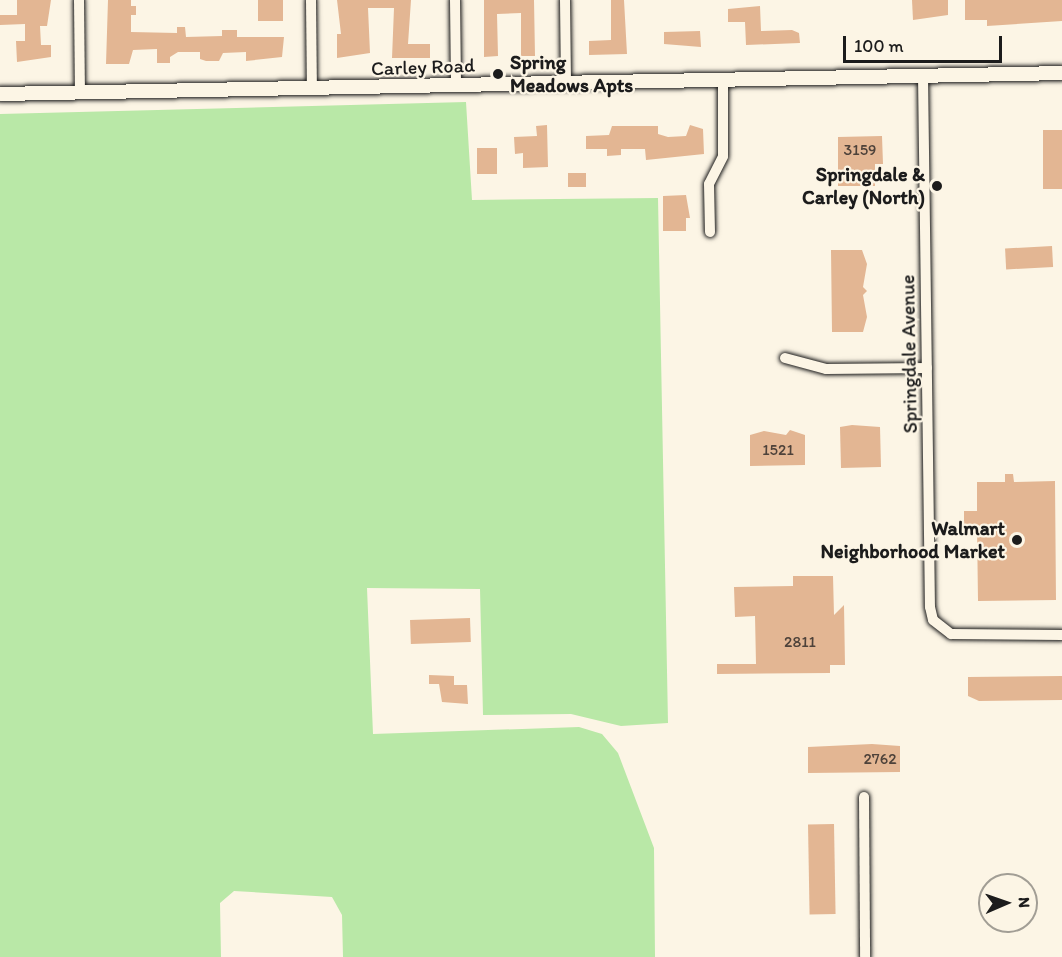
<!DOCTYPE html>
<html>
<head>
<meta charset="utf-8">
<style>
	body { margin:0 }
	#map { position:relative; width:1062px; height:957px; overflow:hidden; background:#fcf5e5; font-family:Itim,sans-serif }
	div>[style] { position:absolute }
	.green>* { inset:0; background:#b9e8a7 }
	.building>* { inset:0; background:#e3b693; transform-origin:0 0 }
	.roads { filter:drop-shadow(0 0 2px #1c1c1c) drop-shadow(0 0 2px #1c1c1c) }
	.street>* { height:10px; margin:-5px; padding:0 5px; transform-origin:5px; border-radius:5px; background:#fcf5e5 }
	.secondary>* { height:14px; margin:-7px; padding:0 7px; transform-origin:7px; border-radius:7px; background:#fcf5e5 }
	.dots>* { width:16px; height:16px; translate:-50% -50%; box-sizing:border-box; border:3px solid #fcf5e5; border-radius:50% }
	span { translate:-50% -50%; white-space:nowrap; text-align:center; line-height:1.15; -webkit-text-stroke:4.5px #fcf5e5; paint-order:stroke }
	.number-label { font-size:16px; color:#4e423a }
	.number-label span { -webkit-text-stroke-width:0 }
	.poi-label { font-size:20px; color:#1c1c1c; font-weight:700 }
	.left { translate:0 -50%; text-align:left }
	.right { translate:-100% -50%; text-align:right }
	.street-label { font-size:20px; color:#1c1c1c }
	.north { position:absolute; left:978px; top:873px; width:60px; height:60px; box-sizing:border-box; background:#fcf5e5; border:2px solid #a29e95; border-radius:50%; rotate:88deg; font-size:16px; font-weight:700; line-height:24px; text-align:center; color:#1c1c1c }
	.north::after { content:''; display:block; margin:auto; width:21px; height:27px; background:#1c1c1c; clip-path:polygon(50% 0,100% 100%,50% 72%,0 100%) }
	.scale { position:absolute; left:843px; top:36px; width:159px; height:27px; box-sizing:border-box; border:3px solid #1c1c1c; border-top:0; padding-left:8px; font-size:18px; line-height:21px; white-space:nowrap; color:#1c1c1c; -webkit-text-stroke:4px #fcf5e5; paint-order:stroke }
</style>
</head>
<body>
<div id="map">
	<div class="green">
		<div style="clip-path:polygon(466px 102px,472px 200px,658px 198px,668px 723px,621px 726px,571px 714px,483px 715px,480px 589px,367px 588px,373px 734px,579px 727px,602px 734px,618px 753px,654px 848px,655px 957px,343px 957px,342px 915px,332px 897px,234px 891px,220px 903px,221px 957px,0 957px,0 114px)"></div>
	</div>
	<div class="building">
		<div style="clip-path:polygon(17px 0,51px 0,47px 26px,40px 26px,41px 45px,51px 45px,51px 57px,17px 62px,16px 41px,25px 41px,25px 24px,0 25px,0 15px,17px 15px)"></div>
		<div style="clip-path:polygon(108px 0,131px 0,131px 6px,136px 6px,136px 15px,131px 15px,131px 32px,177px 33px,177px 27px,185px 27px,186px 37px,222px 36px,222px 30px,237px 30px,237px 37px,284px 37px,282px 57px,246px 61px,246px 52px,223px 53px,219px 61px,206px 61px,200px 59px,200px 52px,178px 52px,170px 57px,170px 63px,157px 63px,157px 49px,133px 50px,129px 64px,106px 64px)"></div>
		<div style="left:258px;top:0;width:25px;height:21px"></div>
		<div style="clip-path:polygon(337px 0,411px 0,408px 44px,430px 44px,430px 58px,392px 58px,394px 8px,368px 8px,370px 53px,337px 58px,337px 34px,341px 34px)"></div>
		<div style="clip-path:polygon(484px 0,534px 0,535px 56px,521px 56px,521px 13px,497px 14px,498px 56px,484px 57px)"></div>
		<div style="clip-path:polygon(611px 0,624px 0,627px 54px,589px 55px,589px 41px,611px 40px)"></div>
		<div style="clip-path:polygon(912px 0,948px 0,948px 15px,913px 20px)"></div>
		<div style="clip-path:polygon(965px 0,1062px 0,1062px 21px,987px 26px,987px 20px,965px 20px)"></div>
		<div style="clip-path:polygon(760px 6px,761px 31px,792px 30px,799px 33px,800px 43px,746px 45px,745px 22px,728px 22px,728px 9px)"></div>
		<div style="clip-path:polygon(700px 31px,701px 47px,664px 44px,664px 32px)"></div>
		<div style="clip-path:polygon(547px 125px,548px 167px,523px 168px,523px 153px,515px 154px,514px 137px,537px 136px,536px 126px)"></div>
		<div style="clip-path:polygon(690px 125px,703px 129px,704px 154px,646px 160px,645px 149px,621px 149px,621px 155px,607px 156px,607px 149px,586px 149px,586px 136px,609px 135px,612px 126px,658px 126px,658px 134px,668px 137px,686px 136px)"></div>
		<div style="left:1062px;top:130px;width:59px;height:19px;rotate:90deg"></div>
		<div style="clip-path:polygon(882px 136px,883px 164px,875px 164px,875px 186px,838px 186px,838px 137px)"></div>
		<div style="left:477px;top:148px;width:20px;height:26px"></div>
		<div style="left:568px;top:173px;width:18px;height:14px"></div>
		<div style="clip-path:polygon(686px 195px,690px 218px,686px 218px,686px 231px,663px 231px,663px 196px)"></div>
		<div style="left:1052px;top:246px;width:21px;height:47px;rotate:87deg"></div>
		<div style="clip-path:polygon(831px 250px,862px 250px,867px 264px,863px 287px,867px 291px,863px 295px,867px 317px,863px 332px,832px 332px)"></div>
		<div style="clip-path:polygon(852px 425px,880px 427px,881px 467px,841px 468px,840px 427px)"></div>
		<div style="clip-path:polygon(790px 430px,805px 435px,805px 465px,750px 466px,750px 435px,764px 431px,786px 435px)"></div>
		<div style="clip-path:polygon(1005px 474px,1013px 474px,1014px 482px,1055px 481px,1056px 600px,978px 601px,977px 526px,964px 526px,964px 511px,977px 511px,977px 482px,1005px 482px)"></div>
		<div style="clip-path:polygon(793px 576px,833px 576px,834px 615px,844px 605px,845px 665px,830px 665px,830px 673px,717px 674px,717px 664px,756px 664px,755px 616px,735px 617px,734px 587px,793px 586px)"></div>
		<div style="left:470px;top:618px;width:24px;height:60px;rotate:88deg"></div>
		<div style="clip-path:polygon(429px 675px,454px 676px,454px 685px,467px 685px,468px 704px,442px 702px,439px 684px,429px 684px)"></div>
		<div style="clip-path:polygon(1062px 676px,1062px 700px,979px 701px,968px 696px,968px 677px)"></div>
		<div style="clip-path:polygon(872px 744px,900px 746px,900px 772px,808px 773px,808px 747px)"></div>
		<div style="left:834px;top:824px;width:90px;height:26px;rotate:89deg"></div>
	</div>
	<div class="roads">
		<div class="street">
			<div style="left:79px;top:0;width:94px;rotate:89.4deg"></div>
			<div style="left:311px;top:0;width:90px;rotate:89.4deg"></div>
			<div style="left:455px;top:0;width:86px;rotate:89.3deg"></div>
			<div style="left:565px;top:0;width:83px;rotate:89.3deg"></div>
			<div style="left:923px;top:75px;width:532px;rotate:89.25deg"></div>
			<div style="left:930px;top:607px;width:13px;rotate:77deg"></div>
			<div style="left:933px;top:620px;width:23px;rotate:38deg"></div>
			<div style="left:951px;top:634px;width:111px;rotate:0.5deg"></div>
			<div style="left:710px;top:232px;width:48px;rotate:-91.2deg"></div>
			<div style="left:709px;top:184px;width:31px;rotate:-63deg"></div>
			<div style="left:723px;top:156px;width:76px;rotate:-90deg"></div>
			<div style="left:785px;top:358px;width:42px;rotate:15deg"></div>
			<div style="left:826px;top:369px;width:101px;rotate:-0.6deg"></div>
			<div style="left:864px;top:797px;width:160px;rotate:89.6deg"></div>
		</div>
		<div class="secondary">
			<div style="left:0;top:94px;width:1062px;rotate:-1.13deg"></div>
		</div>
	</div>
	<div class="dots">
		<div style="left:498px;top:74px;background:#1c1c1c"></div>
		<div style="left:937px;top:186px;background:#1c1c1c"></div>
		<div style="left:1017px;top:540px;background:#1c1c1c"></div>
	</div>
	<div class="number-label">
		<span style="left:860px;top:150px">3159</span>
		<span style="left:778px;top:450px">1521</span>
		<span style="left:800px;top:642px">2811</span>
		<span style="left:880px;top:759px">2762</span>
	</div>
	<div class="poi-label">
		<span class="left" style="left:510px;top:74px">Spring<br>Meadows Apts</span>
		<span class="right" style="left:925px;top:186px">Springdale &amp;<br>Carley (North)</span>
		<span class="right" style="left:1005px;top:540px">Walmart<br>Neighborhood Market</span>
	</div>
	<div class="street-label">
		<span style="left:423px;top:67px;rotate:-2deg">Carley Road</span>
		<span style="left:909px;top:354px;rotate:-91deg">Springdale Avenue</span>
	</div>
	<div class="north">N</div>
	<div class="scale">100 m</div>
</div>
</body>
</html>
